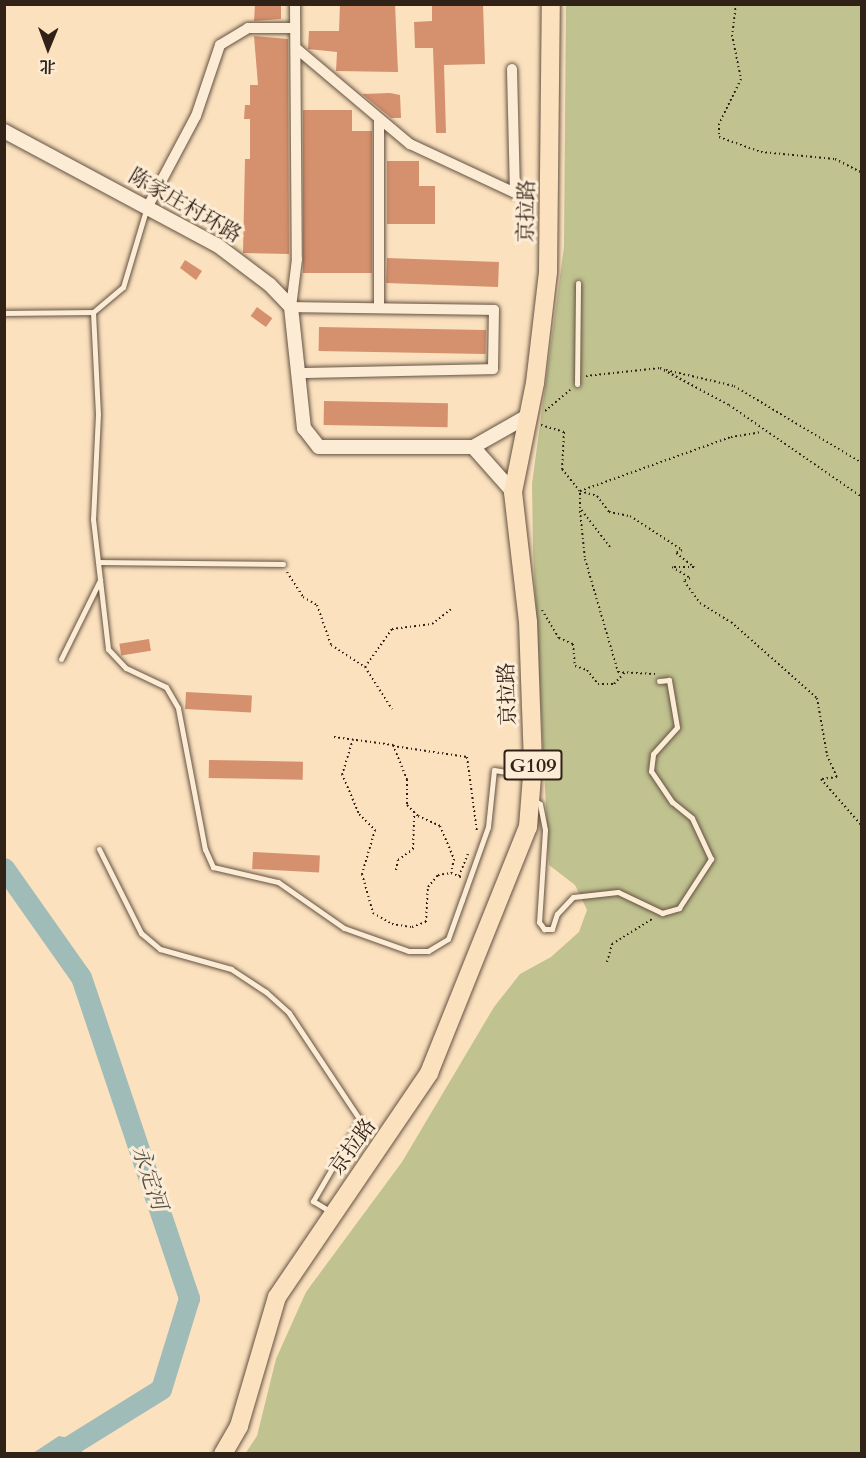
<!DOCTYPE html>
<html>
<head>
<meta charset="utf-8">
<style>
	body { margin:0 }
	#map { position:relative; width:866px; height:1458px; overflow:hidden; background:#fbe1be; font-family:Cardo,"Noto Serif SC",serif }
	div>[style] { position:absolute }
	.green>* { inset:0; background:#c0c290 }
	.water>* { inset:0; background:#a0bcb9 }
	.river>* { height:21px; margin:-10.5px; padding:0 10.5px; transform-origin:10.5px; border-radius:10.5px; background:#a0bcb9 }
	.building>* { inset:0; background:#d5906d; transform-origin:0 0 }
	.path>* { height:2px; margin-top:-1px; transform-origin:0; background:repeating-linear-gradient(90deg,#312218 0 1.5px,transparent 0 4.5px) }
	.roads { filter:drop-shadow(0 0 2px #645242) drop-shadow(0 0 2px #645242) }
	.lane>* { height:5px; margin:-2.5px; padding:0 2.5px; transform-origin:2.5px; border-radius:2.5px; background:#fcecd5 }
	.street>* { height:10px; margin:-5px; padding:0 5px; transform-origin:5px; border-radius:5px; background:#fcecd5 }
	.secondary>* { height:14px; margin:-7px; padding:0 7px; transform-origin:7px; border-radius:7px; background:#fcecd5 }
	.highway>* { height:18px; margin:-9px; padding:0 9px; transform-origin:9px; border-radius:9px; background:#fbe1be }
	span { translate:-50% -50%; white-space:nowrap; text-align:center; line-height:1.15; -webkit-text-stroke:6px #fcecd5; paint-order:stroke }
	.shield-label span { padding:2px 4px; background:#fcecd5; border:2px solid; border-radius:4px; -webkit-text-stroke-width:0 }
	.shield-label { font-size:20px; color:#312218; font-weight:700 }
	.street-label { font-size:21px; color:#312218 }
	.water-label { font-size:22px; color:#525048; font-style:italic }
	.frame { position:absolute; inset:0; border:6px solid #312218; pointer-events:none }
	.north { position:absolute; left:18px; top:18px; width:60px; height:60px; -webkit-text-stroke:4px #fcecd5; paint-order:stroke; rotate:181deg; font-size:16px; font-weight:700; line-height:24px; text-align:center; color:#312218 }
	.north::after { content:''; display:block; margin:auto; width:21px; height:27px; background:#312218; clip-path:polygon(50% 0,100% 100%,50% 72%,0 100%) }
</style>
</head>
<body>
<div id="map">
	<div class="green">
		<div style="clip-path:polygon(566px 5px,861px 5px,861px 1453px,245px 1454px,257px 1436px,276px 1359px,306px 1292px,402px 1162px,494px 1007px,520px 974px,551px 957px,579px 932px,587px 910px,575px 885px,549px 865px,533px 552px,532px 484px,564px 247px)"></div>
	</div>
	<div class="water">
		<div style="clip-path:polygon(59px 1436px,74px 1439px,83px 1453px,33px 1453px)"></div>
	</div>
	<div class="river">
		<div style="left:4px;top:868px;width:133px;rotate:54.8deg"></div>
		<div style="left:81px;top:977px;width:339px;rotate:71.4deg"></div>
		<div style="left:189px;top:1298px;width:95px;rotate:107.1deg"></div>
		<div style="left:161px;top:1389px;width:123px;rotate:148.2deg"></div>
	</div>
	<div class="building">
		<div style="clip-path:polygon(255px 4px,281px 4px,281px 19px,254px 21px)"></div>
		<div style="clip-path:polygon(340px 4px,395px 4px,398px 72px,336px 71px,337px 52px,308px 49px,309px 31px,339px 31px)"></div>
		<div style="clip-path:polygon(432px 4px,483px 4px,485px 64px,444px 65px,446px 133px,436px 133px,433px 48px,415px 48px,414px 22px,432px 21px)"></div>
		<div style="clip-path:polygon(254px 36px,288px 39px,289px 254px,243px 253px,245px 159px,250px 159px,250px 119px,244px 119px,245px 105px,250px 105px,250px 85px,258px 85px)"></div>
		<div style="clip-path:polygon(390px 93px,400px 95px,401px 118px,391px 118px,362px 94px)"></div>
		<div style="clip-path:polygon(303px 110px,352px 110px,352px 131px,372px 131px,372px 273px,303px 273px)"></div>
		<div style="clip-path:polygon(387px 161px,419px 161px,419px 186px,435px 186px,435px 224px,387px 224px)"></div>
		<div style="left:387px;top:258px;width:112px;height:25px;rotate:2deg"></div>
		<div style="clip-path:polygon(185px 260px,202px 271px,196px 280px,180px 268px)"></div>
		<div style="left:257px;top:307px;width:19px;height:11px;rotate:36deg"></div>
		<div style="left:319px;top:327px;width:167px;height:24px;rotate:1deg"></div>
		<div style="left:324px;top:401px;width:124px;height:24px;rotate:1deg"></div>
		<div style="left:149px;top:639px;width:12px;height:30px;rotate:81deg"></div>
		<div style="left:186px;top:692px;width:66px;height:17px;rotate:3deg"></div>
		<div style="left:209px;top:760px;width:94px;height:18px;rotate:1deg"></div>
		<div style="left:253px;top:852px;width:67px;height:17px;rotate:3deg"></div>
	</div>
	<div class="path">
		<div style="left:736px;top:4px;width:31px;rotate:97deg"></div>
		<div style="left:732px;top:35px;width:45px;rotate:78.4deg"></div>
		<div style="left:741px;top:79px;width:50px;rotate:116.1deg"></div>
		<div style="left:719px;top:124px;width:13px;rotate:90deg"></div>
		<div style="left:719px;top:137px;width:45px;rotate:19.7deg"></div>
		<div style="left:761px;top:152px;width:74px;rotate:5.4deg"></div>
		<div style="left:835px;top:159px;width:30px;rotate:27deg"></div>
		<div style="left:666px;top:370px;width:70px;rotate:13.2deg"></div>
		<div style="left:734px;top:386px;width:149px;rotate:31deg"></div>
		<div style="left:586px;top:376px;width:74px;rotate:-6.2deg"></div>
		<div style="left:660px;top:368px;width:78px;rotate:28.2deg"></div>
		<div style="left:729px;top:405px;width:162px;rotate:34.7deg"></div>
		<div style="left:545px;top:411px;width:33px;rotate:-40deg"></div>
		<div style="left:541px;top:425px;width:24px;rotate:17deg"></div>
		<div style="left:564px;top:432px;width:37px;rotate:93deg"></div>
		<div style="left:562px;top:469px;width:28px;rotate:51deg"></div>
		<div style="left:580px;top:491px;width:18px;rotate:16deg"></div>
		<div style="left:597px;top:496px;width:20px;rotate:53deg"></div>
		<div style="left:609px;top:512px;width:21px;rotate:11deg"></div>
		<div style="left:630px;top:516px;width:62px;rotate:33.2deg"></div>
		<div style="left:682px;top:550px;width:7px;rotate:153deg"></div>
		<div style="left:676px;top:553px;width:23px;rotate:38deg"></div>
		<div style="left:694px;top:567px;width:22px;rotate:180deg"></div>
		<div style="left:672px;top:567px;width:21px;rotate:31deg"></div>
		<div style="left:690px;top:578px;width:7px;rotate:153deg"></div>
		<div style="left:684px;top:581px;width:27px;rotate:54deg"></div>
		<div style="left:700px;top:603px;width:36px;rotate:32deg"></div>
		<div style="left:731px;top:622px;width:115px;rotate:41.5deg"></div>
		<div style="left:817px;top:698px;width:58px;rotate:80deg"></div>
		<div style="left:827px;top:755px;width:24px;rotate:66deg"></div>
		<div style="left:837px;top:777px;width:16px;rotate:173deg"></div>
		<div style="left:821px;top:779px;width:62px;rotate:48.9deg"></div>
		<div style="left:580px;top:511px;width:48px;rotate:84.1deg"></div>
		<div style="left:585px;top:559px;width:118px;rotate:73.7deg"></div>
		<div style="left:618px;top:672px;width:37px;rotate:3deg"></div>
		<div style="left:610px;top:547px;width:49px;rotate:-127.6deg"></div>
		<div style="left:580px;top:508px;width:17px;rotate:-90deg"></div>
		<div style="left:580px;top:491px;width:160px;rotate:-19.7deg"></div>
		<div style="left:731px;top:437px;width:30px;rotate:-9deg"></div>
		<div style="left:287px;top:572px;width:30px;rotate:57deg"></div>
		<div style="left:303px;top:597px;width:16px;rotate:30deg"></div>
		<div style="left:317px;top:605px;width:42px;rotate:70.7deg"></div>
		<div style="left:331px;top:645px;width:40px;rotate:32.9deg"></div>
		<div style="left:365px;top:667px;width:50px;rotate:57.3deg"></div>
		<div style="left:542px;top:610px;width:33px;rotate:59deg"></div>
		<div style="left:559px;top:638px;width:15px;rotate:23deg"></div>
		<div style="left:573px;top:644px;width:22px;rotate:85deg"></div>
		<div style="left:575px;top:666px;width:13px;rotate:18deg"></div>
		<div style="left:587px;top:670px;width:18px;rotate:52deg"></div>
		<div style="left:598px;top:684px;width:16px"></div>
		<div style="left:614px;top:684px;width:16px;rotate:-47deg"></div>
		<div style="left:365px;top:667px;width:47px;rotate:-54.6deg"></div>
		<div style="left:392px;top:629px;width:40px;rotate:-7.1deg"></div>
		<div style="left:432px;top:624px;width:24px;rotate:-38deg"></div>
		<div style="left:334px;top:737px;width:60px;rotate:7.7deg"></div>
		<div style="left:393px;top:745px;width:38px;rotate:68deg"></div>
		<div style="left:407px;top:780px;width:25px;rotate:90deg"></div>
		<div style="left:407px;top:805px;width:16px;rotate:45deg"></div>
		<div style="left:418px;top:816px;width:24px;rotate:24deg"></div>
		<div style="left:440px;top:826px;width:36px;rotate:67deg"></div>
		<div style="left:454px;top:859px;width:14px;rotate:102deg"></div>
		<div style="left:451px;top:873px;width:11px;rotate:22deg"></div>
		<div style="left:353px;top:739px;width:37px;rotate:107deg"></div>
		<div style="left:342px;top:774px;width:43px;rotate:67deg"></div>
		<div style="left:359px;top:814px;width:23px;rotate:45deg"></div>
		<div style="left:375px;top:830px;width:46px;rotate:106.5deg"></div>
		<div style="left:362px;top:874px;width:41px;rotate:74.2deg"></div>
		<div style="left:373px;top:913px;width:22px;rotate:30deg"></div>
		<div style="left:392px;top:924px;width:20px;rotate:9deg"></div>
		<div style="left:412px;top:927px;width:15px;rotate:-20deg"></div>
		<div style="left:426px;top:922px;width:35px;rotate:-87deg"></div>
		<div style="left:428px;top:887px;width:16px;rotate:-50deg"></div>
		<div style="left:438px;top:875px;width:13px;rotate:-9deg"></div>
		<div style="left:393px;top:746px;width:75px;rotate:8.5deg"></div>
		<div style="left:467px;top:757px;width:76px;rotate:82.4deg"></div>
		<div style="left:396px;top:870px;width:10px;rotate:-79deg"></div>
		<div style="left:398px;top:860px;width:19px;rotate:-36deg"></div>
		<div style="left:413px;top:849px;width:37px;rotate:-88deg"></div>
		<div style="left:459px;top:876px;width:24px;rotate:-68deg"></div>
		<div style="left:607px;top:962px;width:19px;rotate:-74deg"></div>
		<div style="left:612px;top:944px;width:47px;rotate:-32deg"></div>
	</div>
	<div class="roads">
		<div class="lane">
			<div style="left:146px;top:210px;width:80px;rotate:106.6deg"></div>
			<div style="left:123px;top:287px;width:39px;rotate:140deg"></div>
			<div style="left:93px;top:312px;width:102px;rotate:87.2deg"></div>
			<div style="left:98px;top:414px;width:105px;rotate:92.7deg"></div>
			<div style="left:93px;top:519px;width:131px;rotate:83.4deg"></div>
			<div style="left:108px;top:649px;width:26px;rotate:47deg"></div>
			<div style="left:126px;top:668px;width:44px;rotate:25.4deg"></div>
			<div style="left:166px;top:687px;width:24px;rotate:60deg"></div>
			<div style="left:178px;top:708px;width:144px;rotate:79.2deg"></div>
			<div style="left:205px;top:849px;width:20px;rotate:66deg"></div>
			<div style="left:213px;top:867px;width:67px;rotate:13deg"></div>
			<div style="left:278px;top:882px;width:80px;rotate:34.9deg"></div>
			<div style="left:344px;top:928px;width:69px;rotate:19.5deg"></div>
			<div style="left:409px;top:951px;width:19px"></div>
			<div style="left:428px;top:951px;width:23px;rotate:-31deg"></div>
			<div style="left:448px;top:939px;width:41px;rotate:-70.3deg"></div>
			<div style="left:462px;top:900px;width:77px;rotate:-70.4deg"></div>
			<div style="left:488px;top:827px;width:57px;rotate:-84deg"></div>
			<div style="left:494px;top:770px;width:36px;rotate:9deg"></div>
			<div style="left:4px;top:313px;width:89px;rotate:-0.6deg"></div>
			<div style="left:577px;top:384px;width:101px;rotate:-89.4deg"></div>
			<div style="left:99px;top:562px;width:184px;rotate:0.6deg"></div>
			<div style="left:61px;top:659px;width:88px;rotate:-63.7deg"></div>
			<div style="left:534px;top:800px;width:7px;rotate:34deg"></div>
			<div style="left:540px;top:804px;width:26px;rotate:79deg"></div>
			<div style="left:545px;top:830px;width:92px;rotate:93.7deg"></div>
			<div style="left:539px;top:922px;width:9px;rotate:54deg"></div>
			<div style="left:544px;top:929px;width:8px"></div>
			<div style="left:552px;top:929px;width:16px;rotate:-72deg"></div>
			<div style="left:557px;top:914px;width:23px;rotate:-47deg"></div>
			<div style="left:573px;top:897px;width:45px;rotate:-6.3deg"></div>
			<div style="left:618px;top:892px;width:49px;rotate:25.5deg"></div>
			<div style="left:662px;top:913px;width:18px;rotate:-16deg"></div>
			<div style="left:679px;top:908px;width:59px;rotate:-56.9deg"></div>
			<div style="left:711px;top:859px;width:45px;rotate:-114.9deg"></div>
			<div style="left:692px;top:818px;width:26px;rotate:-141deg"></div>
			<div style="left:672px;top:802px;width:37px;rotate:-124deg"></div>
			<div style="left:651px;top:771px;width:17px;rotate:-83deg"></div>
			<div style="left:653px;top:754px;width:36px;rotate:-48deg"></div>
			<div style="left:677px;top:727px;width:48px;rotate:-99.7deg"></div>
			<div style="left:669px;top:680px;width:10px;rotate:174deg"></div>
			<div style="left:99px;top:849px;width:94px;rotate:63.4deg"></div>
			<div style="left:141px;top:933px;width:25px;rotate:40deg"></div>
			<div style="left:160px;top:949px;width:74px;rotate:15.7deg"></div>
			<div style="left:231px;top:969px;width:42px;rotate:33.3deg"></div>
			<div style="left:266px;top:992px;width:31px;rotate:42deg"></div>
			<div style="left:289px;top:1013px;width:128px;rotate:56.4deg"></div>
			<div style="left:360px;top:1120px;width:94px;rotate:120.1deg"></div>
			<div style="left:313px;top:1201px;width:21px;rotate:31deg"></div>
		</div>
		<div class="street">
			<div style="left:295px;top:4px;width:255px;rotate:89.6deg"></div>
			<div style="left:297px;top:259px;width:48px;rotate:97.1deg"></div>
			<div style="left:291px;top:307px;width:203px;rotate:0.8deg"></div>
			<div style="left:494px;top:310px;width:59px;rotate:91deg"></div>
			<div style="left:493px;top:369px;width:195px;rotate:178.8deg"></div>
			<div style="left:297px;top:49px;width:148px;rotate:40.1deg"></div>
			<div style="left:410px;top:144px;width:116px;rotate:25deg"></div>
			<div style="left:515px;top:193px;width:124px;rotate:-91.4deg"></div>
			<div style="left:379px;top:119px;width:189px;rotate:90deg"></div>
			<div style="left:147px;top:208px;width:104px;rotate:-62deg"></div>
			<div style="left:196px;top:116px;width:75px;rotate:-71.3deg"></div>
			<div style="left:220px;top:45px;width:33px;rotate:-31deg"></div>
			<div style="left:248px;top:28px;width:47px"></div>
		</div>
		<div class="secondary">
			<div style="left:4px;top:131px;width:242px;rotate:28.2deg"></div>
			<div style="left:217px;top:245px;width:66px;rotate:37deg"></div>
			<div style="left:270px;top:285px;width:30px;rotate:46deg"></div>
			<div style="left:291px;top:307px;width:122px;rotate:83.9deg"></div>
			<div style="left:304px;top:428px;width:24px;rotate:52deg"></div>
			<div style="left:319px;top:447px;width:154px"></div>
			<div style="left:513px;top:492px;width:60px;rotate:-131.6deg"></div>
			<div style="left:473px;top:447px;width:61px;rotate:-29.5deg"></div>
		</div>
		<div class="highway">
			<div style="left:223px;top:1454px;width:32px;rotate:-60deg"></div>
			<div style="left:239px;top:1426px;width:134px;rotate:-73.6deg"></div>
			<div style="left:277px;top:1297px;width:271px;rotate:-55.8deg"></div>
			<div style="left:429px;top:1073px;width:265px;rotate:-68.1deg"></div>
			<div style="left:528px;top:827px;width:63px;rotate:-85.5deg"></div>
			<div style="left:533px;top:764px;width:142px;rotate:-92deg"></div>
			<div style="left:528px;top:622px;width:131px;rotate:-96.6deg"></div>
			<div style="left:513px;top:492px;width:111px;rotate:-78.6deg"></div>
			<div style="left:535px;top:383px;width:112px;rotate:-83.3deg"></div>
			<div style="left:548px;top:272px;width:268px;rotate:-89.4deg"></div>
		</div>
	</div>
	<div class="shield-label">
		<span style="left:533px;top:765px">G109</span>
	</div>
	<div class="street-label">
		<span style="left:185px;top:206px;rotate:30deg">陈家庄村环路</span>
		<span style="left:527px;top:211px;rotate:-89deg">京拉路</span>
		<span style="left:508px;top:694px;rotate:-92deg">京拉路</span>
		<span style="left:353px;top:1147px;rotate:-54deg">京拉路</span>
	</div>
	<div class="water-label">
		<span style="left:149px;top:1178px;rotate:71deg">永定河</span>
	</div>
	<div class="frame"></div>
	<div class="north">北</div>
</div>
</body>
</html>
